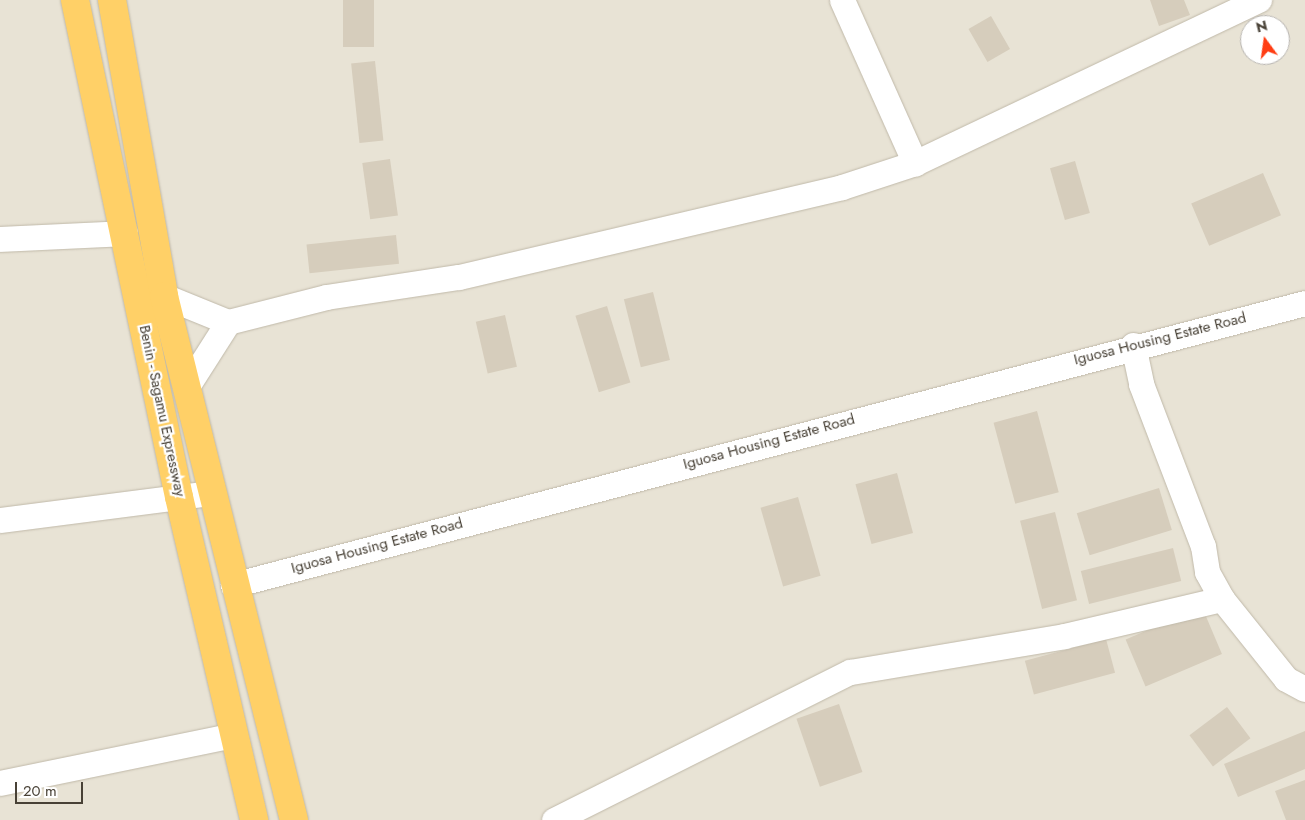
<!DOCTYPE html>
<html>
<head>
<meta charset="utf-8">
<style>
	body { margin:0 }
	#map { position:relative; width:1305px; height:820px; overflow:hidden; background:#f4f1e7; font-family:Jost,sans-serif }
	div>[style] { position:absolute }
	.residential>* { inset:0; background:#e8e3d5 }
	.building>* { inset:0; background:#d6cdbc; transform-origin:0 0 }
	.roads { filter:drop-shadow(0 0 1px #c0b9a9) drop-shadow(0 0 1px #c0b9a9) }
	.minor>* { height:25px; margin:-12.5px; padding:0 12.5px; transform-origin:12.5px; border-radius:12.5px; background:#fff }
	.highway>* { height:28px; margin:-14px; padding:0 14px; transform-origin:14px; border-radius:14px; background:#ffd067 }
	span { translate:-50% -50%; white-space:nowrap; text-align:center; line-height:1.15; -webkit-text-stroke:4.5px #fff; paint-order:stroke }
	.street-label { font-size:15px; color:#484136 }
	.north { position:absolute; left:1240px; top:15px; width:50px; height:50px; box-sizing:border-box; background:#fff; border:1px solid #b6b3af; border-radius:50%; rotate:346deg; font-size:14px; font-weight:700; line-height:20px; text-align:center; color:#484136 }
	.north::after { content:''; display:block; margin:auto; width:18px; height:22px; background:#ff3d13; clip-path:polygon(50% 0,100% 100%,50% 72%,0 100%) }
	.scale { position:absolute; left:15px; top:782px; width:68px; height:22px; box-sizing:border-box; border:2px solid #484136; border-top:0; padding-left:6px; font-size:15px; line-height:18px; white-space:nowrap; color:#484136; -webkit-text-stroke:4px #fff; paint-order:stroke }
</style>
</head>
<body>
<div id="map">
	<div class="residential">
		<div style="clip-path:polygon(evenodd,0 0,1305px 0,1305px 820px,0 820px,0 0,1250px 25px,1280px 25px,1280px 55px,1250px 55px,1250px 25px)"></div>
	</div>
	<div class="building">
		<div style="left:343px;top:0;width:31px;height:47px"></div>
		<div style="clip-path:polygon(1150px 0,1184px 0,1190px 15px,1159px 26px)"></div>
		<div style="left:991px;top:16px;width:38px;height:26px;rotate:60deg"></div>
		<div style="left:375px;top:61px;width:80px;height:24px;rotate:84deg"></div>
		<div style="left:390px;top:159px;width:57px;height:28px;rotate:82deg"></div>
		<div style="left:1075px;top:161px;width:54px;height:26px;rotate:74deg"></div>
		<div style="left:1263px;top:173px;width:46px;height:78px;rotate:67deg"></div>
		<div style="left:396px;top:235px;width:29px;height:90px;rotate:84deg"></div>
		<div style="left:653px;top:292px;width:70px;height:30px;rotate:76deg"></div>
		<div style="left:607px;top:306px;width:80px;height:33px;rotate:73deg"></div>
		<div style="left:505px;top:315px;width:53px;height:30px;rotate:77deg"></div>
		<div style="left:1037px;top:411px;width:84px;height:45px;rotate:75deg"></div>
		<div style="left:897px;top:473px;width:62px;height:43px;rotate:75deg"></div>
		<div style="left:1159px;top:488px;width:44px;height:86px;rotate:73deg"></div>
		<div style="left:798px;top:497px;width:82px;height:39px;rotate:74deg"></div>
		<div style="left:1055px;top:512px;width:91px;height:36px;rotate:76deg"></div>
		<div style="left:1173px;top:548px;width:34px;height:95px;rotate:76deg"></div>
		<div style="left:1202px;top:607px;width:51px;height:83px;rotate:67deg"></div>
		<div style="left:1106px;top:639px;width:35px;height:84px;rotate:75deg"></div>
		<div style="left:839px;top:704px;width:72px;height:45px;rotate:71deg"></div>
		<div style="left:1227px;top:707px;width:39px;height:47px;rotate:53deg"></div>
		<div style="clip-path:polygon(1305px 731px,1305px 769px,1238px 797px,1224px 764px)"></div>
		<div style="clip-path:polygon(1305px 780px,1305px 820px,1286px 820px,1275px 791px)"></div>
	</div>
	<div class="roads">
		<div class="minor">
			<div style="left:842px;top:0;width:179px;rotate:65.9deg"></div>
			<div style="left:0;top:239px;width:125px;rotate:-2.7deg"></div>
			<div style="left:164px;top:296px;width:69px;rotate:22.1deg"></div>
			<div style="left:228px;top:322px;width:101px;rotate:-14.3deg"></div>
			<div style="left:326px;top:297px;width:134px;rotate:-8.6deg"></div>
			<div style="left:459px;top:277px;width:393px;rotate:-13.2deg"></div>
			<div style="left:842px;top:187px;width:77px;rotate:-18.2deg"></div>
			<div style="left:915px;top:163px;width:381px;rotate:-25.4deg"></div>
			<div style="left:1133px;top:345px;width:40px;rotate:78deg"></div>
			<div style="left:1141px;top:384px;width:173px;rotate:69.1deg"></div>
			<div style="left:1203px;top:546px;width:26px;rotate:81deg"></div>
			<div style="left:1207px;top:572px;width:31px;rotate:61deg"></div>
			<div style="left:1222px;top:599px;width:102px;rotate:51.3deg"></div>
			<div style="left:1286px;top:679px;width:21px;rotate:28deg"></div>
			<div style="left:186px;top:388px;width:78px;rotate:-57.5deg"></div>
			<div style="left:0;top:520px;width:214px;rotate:-7.3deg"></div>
			<div style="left:233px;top:585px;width:1108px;rotate:-14.74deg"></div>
			<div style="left:0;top:783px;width:238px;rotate:-11.6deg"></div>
			<div style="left:554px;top:820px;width:331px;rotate:-26.6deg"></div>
			<div style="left:850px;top:672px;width:217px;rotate:-9.5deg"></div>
			<div style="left:1064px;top:636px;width:162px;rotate:-13.2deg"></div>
		</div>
		<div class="highway">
			<div style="left:75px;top:0;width:508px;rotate:78.18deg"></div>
			<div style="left:179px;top:497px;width:332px;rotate:76.9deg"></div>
			<div style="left:112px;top:0;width:301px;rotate:80deg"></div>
			<div style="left:164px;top:296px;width:540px;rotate:76.07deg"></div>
		</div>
	</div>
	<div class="street-label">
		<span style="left:1160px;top:339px;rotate:-14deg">Iguosa Housing Estate Road</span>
		<span style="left:162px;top:411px;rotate:78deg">Benin - Sagamu Expressway</span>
		<span style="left:769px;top:442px;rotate:-15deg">Iguosa Housing Estate Road</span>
		<span style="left:377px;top:546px;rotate:-15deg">Iguosa Housing Estate Road</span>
	</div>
	<div class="north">N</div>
	<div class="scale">20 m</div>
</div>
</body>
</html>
